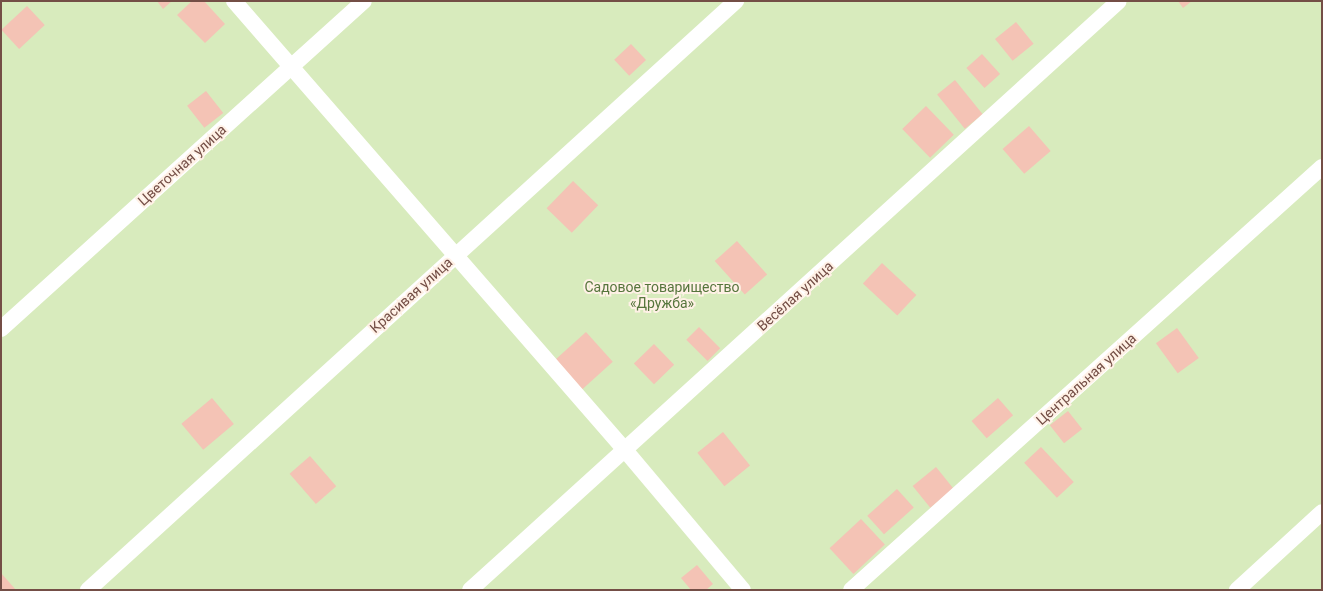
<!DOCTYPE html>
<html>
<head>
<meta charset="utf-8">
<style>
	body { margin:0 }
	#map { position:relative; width:1323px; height:591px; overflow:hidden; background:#fdecdf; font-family:Roboto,sans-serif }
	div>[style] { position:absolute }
	.green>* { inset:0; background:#d8ebbd; transform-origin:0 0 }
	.building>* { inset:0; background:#f4c3b5; transform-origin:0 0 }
	.minor>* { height:16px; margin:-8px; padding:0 8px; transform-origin:8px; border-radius:8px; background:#fff }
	span { translate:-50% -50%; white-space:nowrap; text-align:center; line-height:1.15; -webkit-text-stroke:4px #fff1e6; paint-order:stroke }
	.street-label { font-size:14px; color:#744e46 }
	.park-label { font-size:14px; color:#56753c }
	.frame { position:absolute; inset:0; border:2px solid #744e46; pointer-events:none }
</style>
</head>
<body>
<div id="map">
	<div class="green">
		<div style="left:1px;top:1px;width:1321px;height:589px"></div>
	</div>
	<div class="building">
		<div style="clip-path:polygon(157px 1px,172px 1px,163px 9px)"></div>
		<div style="clip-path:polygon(192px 1px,204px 1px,225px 24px,205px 43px,177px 15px)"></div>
		<div style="clip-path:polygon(1178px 1px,1192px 1px,1183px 8px)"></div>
		<div style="left:27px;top:6px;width:26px;height:35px;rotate:47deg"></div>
		<div style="left:1016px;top:22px;width:28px;height:27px;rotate:51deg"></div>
		<div style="left:631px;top:44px;width:22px;height:23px;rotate:47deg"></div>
		<div style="left:982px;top:54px;width:27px;height:21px;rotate:48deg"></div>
		<div style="left:955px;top:80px;width:44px;height:23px;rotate:51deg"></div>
		<div style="left:206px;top:91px;width:28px;height:24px;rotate:52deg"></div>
		<div style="left:926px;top:106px;width:40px;height:33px;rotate:46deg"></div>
		<div style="left:1029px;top:126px;width:33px;height:35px;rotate:49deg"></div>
		<div style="left:573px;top:181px;width:35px;height:38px;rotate:44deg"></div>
		<div style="left:737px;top:241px;width:45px;height:30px;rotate:48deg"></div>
		<div style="left:882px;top:263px;width:47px;height:28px;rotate:43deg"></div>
		<div style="left:699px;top:327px;width:30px;height:18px;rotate:45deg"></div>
		<div style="left:1177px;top:328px;width:37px;height:26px;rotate:54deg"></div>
		<div style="left:586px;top:332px;width:40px;height:41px;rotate:48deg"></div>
		<div style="left:654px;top:344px;width:29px;height:28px;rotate:46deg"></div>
		<div style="left:212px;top:398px;width:34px;height:40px;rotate:50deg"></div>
		<div style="left:998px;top:398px;width:23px;height:35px;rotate:49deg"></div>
		<div style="left:1068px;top:411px;width:23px;height:23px;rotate:52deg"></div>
		<div style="left:723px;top:432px;width:43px;height:33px;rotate:51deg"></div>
		<div style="left:1041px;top:447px;width:48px;height:23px;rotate:47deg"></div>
		<div style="left:310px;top:456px;width:40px;height:27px;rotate:49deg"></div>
		<div style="left:936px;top:467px;width:28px;height:30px;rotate:51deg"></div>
		<div style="left:897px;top:489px;width:25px;height:40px;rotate:48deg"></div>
		<div style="left:861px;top:519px;width:35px;height:43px;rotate:47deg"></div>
		<div style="clip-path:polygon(697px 565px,713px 584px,706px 590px,691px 590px,681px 578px)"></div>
		<div style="clip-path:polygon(1px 573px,16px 590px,1px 590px)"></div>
	</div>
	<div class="minor">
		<div style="left:234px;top:1px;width:595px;rotate:48.95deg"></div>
		<div style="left:625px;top:450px;width:183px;rotate:49.9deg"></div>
		<div style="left:1px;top:329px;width:489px;rotate:-42.1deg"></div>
		<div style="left:88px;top:590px;width:876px;rotate:-42.27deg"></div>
		<div style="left:470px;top:590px;width:876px;rotate:-42.23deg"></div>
		<div style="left:851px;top:590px;width:633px;rotate:-41.93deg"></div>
		<div style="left:1237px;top:590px;width:115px;rotate:-42.5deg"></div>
	</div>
	<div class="street-label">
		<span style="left:182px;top:165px;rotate:-42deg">Цветочная улица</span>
		<span style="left:411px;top:295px;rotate:-42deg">Красивая улица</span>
		<span style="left:795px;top:296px;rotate:-42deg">Весёлая улица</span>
		<span style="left:1086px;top:379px;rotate:-42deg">Центральная улица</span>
	</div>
	<div class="park-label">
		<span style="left:662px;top:295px">Садовое товарищество<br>«Дружба»</span>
	</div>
	<div class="frame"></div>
</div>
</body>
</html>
